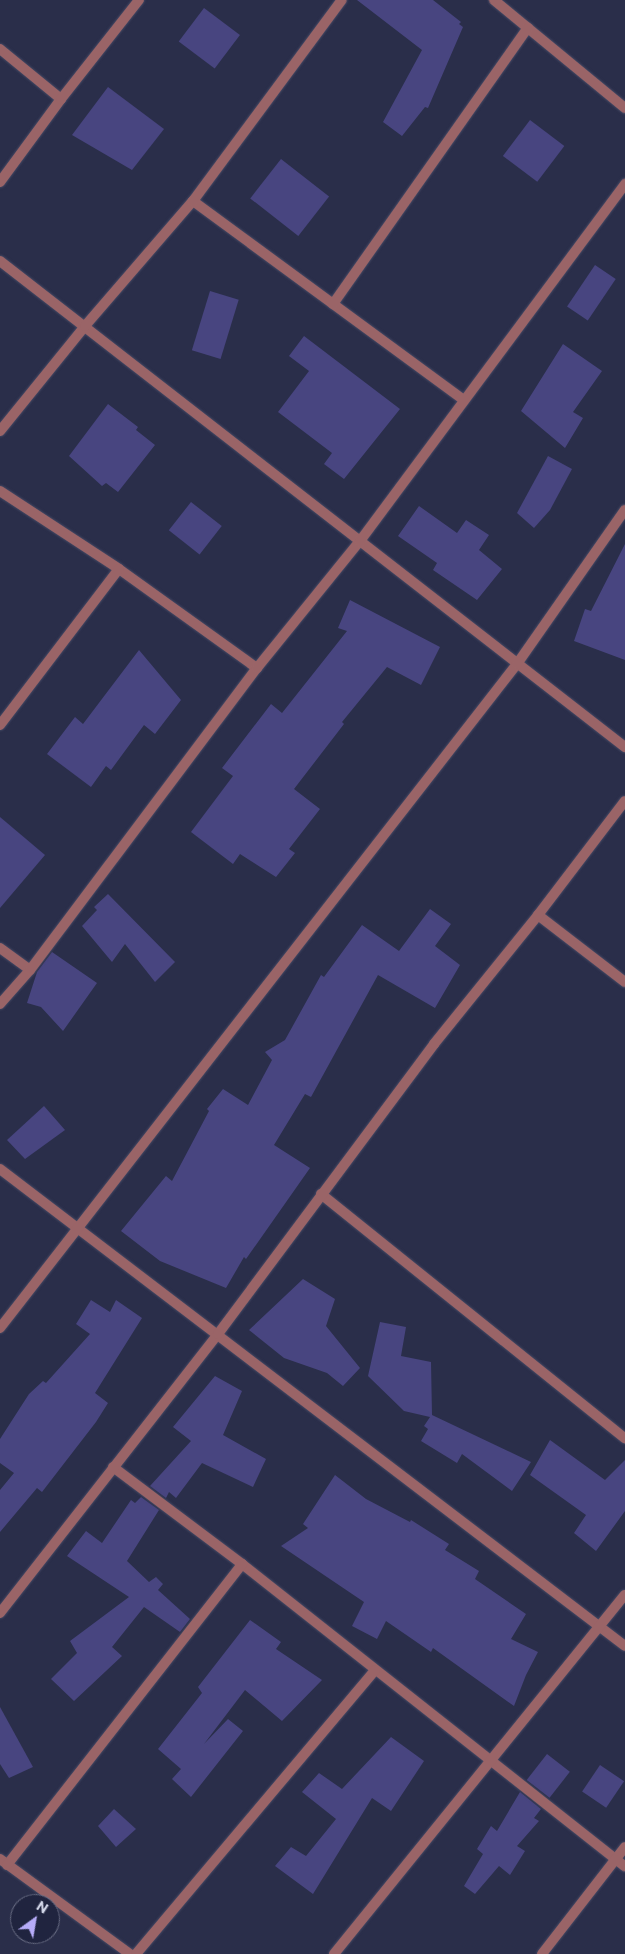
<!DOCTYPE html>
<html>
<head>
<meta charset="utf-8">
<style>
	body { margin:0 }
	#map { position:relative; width:625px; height:1954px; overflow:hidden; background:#2a2e4a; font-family:Commissioner,sans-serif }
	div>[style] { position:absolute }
	.building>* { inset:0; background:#484580; transform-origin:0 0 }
	.roads { filter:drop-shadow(0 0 1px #454964) drop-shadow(0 0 1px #454964) }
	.street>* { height:10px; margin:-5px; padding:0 5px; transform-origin:5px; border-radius:5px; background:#9a6467 }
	span { translate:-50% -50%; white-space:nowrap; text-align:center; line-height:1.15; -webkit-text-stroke:4px #20243f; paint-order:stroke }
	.north { position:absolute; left:10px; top:1894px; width:50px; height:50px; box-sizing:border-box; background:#20243f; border:1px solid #686c83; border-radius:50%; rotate:32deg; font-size:14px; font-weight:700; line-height:20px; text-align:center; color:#d4d8ea }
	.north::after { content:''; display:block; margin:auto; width:18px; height:22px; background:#b6abf8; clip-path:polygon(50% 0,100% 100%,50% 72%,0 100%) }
</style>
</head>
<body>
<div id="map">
	<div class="building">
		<div style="clip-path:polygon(357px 0,433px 0,461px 22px,459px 24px,463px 27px,428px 108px,425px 107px,402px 136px,383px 122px,422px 50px)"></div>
		<div style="left:204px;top:8px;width:45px;height:42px;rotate:37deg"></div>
		<div style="clip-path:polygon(108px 87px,164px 129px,132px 170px,72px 135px)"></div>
		<div style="left:530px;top:120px;width:43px;height:45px;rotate:37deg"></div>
		<div style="left:281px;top:159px;width:61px;height:50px;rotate:38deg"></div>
		<div style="left:595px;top:265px;width:25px;height:50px;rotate:34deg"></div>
		<div style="left:210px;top:291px;width:30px;height:62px;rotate:17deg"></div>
		<div style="clip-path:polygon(304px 336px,400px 409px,344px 479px,324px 464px,332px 453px,278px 412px,309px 371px,289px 356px)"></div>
		<div style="clip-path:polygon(563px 344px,602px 371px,573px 412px,583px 418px,565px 448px,521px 411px)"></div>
		<div style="clip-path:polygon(108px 404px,138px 427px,136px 430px,155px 445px,118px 492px,106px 483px,102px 486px,69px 456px)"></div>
		<div style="clip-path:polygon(548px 456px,572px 469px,550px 510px,534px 528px,517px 513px)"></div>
		<div style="left:191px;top:502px;width:39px;height:36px;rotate:38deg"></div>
		<div style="clip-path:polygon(419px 506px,457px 533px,466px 520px,489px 535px,479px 550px,502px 569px,477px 600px,433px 570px,437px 563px,398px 536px)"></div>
		<div style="clip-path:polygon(625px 544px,625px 660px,574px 641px,585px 609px,591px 611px)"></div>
		<div style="clip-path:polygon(350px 600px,440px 647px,421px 685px,387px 667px,342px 722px,344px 724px,294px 789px,320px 809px,289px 849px,295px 853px,276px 877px,240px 854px,233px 864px,191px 832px,233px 776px,222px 768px,271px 704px,282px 713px,347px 631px,338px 628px)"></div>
		<div style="clip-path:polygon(139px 650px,181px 700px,155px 734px,144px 725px,111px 770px,106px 766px,91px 787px,47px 754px,75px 717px,83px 724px)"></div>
		<div style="clip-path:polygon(0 817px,45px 855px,0 908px)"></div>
		<div style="clip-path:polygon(108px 894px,175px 962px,155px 982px,125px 944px,112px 962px,82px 926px,97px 910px,94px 907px)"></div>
		<div style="clip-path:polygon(430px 909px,451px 924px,435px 946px,460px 965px,435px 1008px,378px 975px,311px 1097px,305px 1094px,274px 1145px,310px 1168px,246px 1259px,244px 1257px,226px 1288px,160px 1261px,121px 1231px,166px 1176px,172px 1181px,209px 1111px,207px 1109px,223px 1089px,248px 1105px,272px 1060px,265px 1052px,285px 1040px,321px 975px,324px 977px,362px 925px,399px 951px)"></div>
		<div style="clip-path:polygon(52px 952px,97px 983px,63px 1031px,41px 1007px,27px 1003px,37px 972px)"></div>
		<div style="clip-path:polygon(44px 1106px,65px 1130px,25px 1159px,7px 1140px)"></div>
		<div style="clip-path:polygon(303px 1279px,335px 1299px,326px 1326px,360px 1368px,343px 1386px,327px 1373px,284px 1358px,249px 1330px)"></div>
		<div style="clip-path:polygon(91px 1300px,110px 1312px,116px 1300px,142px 1318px,95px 1393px,108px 1403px,96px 1422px,42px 1492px,37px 1488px,0 1532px,0 1490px,14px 1473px,0 1463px,0 1439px,29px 1394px,43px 1381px,46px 1383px,90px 1334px,76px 1324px)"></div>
		<div style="clip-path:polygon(380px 1322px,406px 1327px,401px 1356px,431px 1362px,432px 1415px,531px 1462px,512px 1491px,462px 1454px,457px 1463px,421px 1441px,428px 1429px,424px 1426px,430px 1417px,404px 1411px,368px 1376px)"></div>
		<div style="clip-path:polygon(215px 1376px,242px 1391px,223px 1435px,266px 1459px,253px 1487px,202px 1463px,176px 1498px,169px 1492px,166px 1498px,150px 1486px,191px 1441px,173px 1427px)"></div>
		<div style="clip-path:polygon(550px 1440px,605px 1480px,625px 1460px,625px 1511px,596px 1551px,574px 1533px,586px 1515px,530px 1475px)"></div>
		<div style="clip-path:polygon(335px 1475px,366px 1499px,410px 1522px,411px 1520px,449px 1544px,445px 1550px,479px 1571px,475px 1579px,526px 1614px,511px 1639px,538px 1652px,526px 1675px,514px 1706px,433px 1648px,431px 1652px,386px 1621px,377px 1639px,352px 1626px,364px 1602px,281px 1546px,308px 1528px,303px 1524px)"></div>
		<div style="clip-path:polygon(141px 1497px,159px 1510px,127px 1561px,149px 1582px,156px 1577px,163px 1584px,158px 1590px,190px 1619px,180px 1632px,144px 1607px,112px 1647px,122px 1656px,74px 1701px,51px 1679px,77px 1653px,70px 1641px,129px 1597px,67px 1556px,86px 1531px,102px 1543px,131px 1500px,135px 1503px)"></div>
		<div style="clip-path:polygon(250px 1620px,281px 1642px,276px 1649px,322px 1680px,282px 1721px,245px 1690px,204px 1744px,228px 1719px,243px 1731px,191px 1797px,172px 1779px,181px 1769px,158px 1749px,202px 1693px,198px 1687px)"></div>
		<div style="clip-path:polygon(0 1707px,33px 1767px,9px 1778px,0 1764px)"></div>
		<div style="clip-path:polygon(391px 1737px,424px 1761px,391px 1811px,372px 1798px,313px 1894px,275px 1866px,291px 1847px,306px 1856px,336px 1819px,302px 1792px,319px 1773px,342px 1789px)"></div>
		<div style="left:547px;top:1754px;width:29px;height:33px;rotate:38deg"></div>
		<div style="left:600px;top:1765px;width:29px;height:32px;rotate:34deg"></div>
		<div style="clip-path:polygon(520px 1792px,541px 1809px,534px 1818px,539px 1821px,517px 1846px,525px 1851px,510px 1875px,499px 1866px,475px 1894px,464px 1886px,483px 1854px,477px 1849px,491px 1826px,497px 1831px)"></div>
		<div style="clip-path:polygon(114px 1809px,136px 1829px,116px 1847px,98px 1826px)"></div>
	</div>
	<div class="roads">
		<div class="street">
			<div style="left:494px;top:0;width:170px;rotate:39.5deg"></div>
			<div style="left:0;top:49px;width:79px;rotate:39.3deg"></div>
			<div style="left:0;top:182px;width:103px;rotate:-53.7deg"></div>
			<div style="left:61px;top:99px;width:126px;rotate:-51.8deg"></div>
			<div style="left:193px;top:201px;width:336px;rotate:36.3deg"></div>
			<div style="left:0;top:261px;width:792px;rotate:37.87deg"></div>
			<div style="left:333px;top:304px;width:338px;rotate:-54.8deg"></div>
			<div style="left:0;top:431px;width:135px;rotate:-51deg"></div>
			<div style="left:85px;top:326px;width:165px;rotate:-49.2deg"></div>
			<div style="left:193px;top:201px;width:250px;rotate:-53.5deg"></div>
			<div style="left:0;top:491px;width:142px;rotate:33.2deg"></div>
			<div style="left:119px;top:569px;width:170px;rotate:35.7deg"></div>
			<div style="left:0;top:725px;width:196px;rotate:-52.7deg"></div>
			<div style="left:538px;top:915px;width:110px;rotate:37.6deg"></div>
			<div style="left:0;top:948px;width:37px;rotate:36deg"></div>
			<div style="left:0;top:1004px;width:45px;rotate:-48.6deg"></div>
			<div style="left:30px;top:970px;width:378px;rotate:-53.1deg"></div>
			<div style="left:257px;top:668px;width:164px;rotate:-51deg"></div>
			<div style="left:360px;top:541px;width:445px;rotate:-53.4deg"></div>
			<div style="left:0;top:1169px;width:786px;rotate:37.35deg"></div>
			<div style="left:321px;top:1194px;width:390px;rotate:38.8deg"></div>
			<div style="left:0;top:1328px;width:842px;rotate:-52.1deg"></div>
			<div style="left:517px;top:664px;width:188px;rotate:-55deg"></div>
			<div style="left:113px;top:1467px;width:161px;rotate:36.9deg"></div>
			<div style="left:242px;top:1564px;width:488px;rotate:38.3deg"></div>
			<div style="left:0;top:1613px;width:354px;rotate:-52deg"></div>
			<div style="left:218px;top:1334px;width:362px;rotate:-53.3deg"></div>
			<div style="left:434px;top:1044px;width:166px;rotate:-51.1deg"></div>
			<div style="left:538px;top:915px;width:143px;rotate:-52.7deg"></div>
			<div style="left:0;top:1859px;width:161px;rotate:36.2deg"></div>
			<div style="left:7px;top:1865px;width:382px;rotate:-52deg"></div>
			<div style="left:136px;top:1954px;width:371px;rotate:-49.9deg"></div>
			<div style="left:334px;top:1954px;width:462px;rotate:-51deg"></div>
			<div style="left:542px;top:1954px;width:135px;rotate:-52.2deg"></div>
		</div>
	</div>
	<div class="north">N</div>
</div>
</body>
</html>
